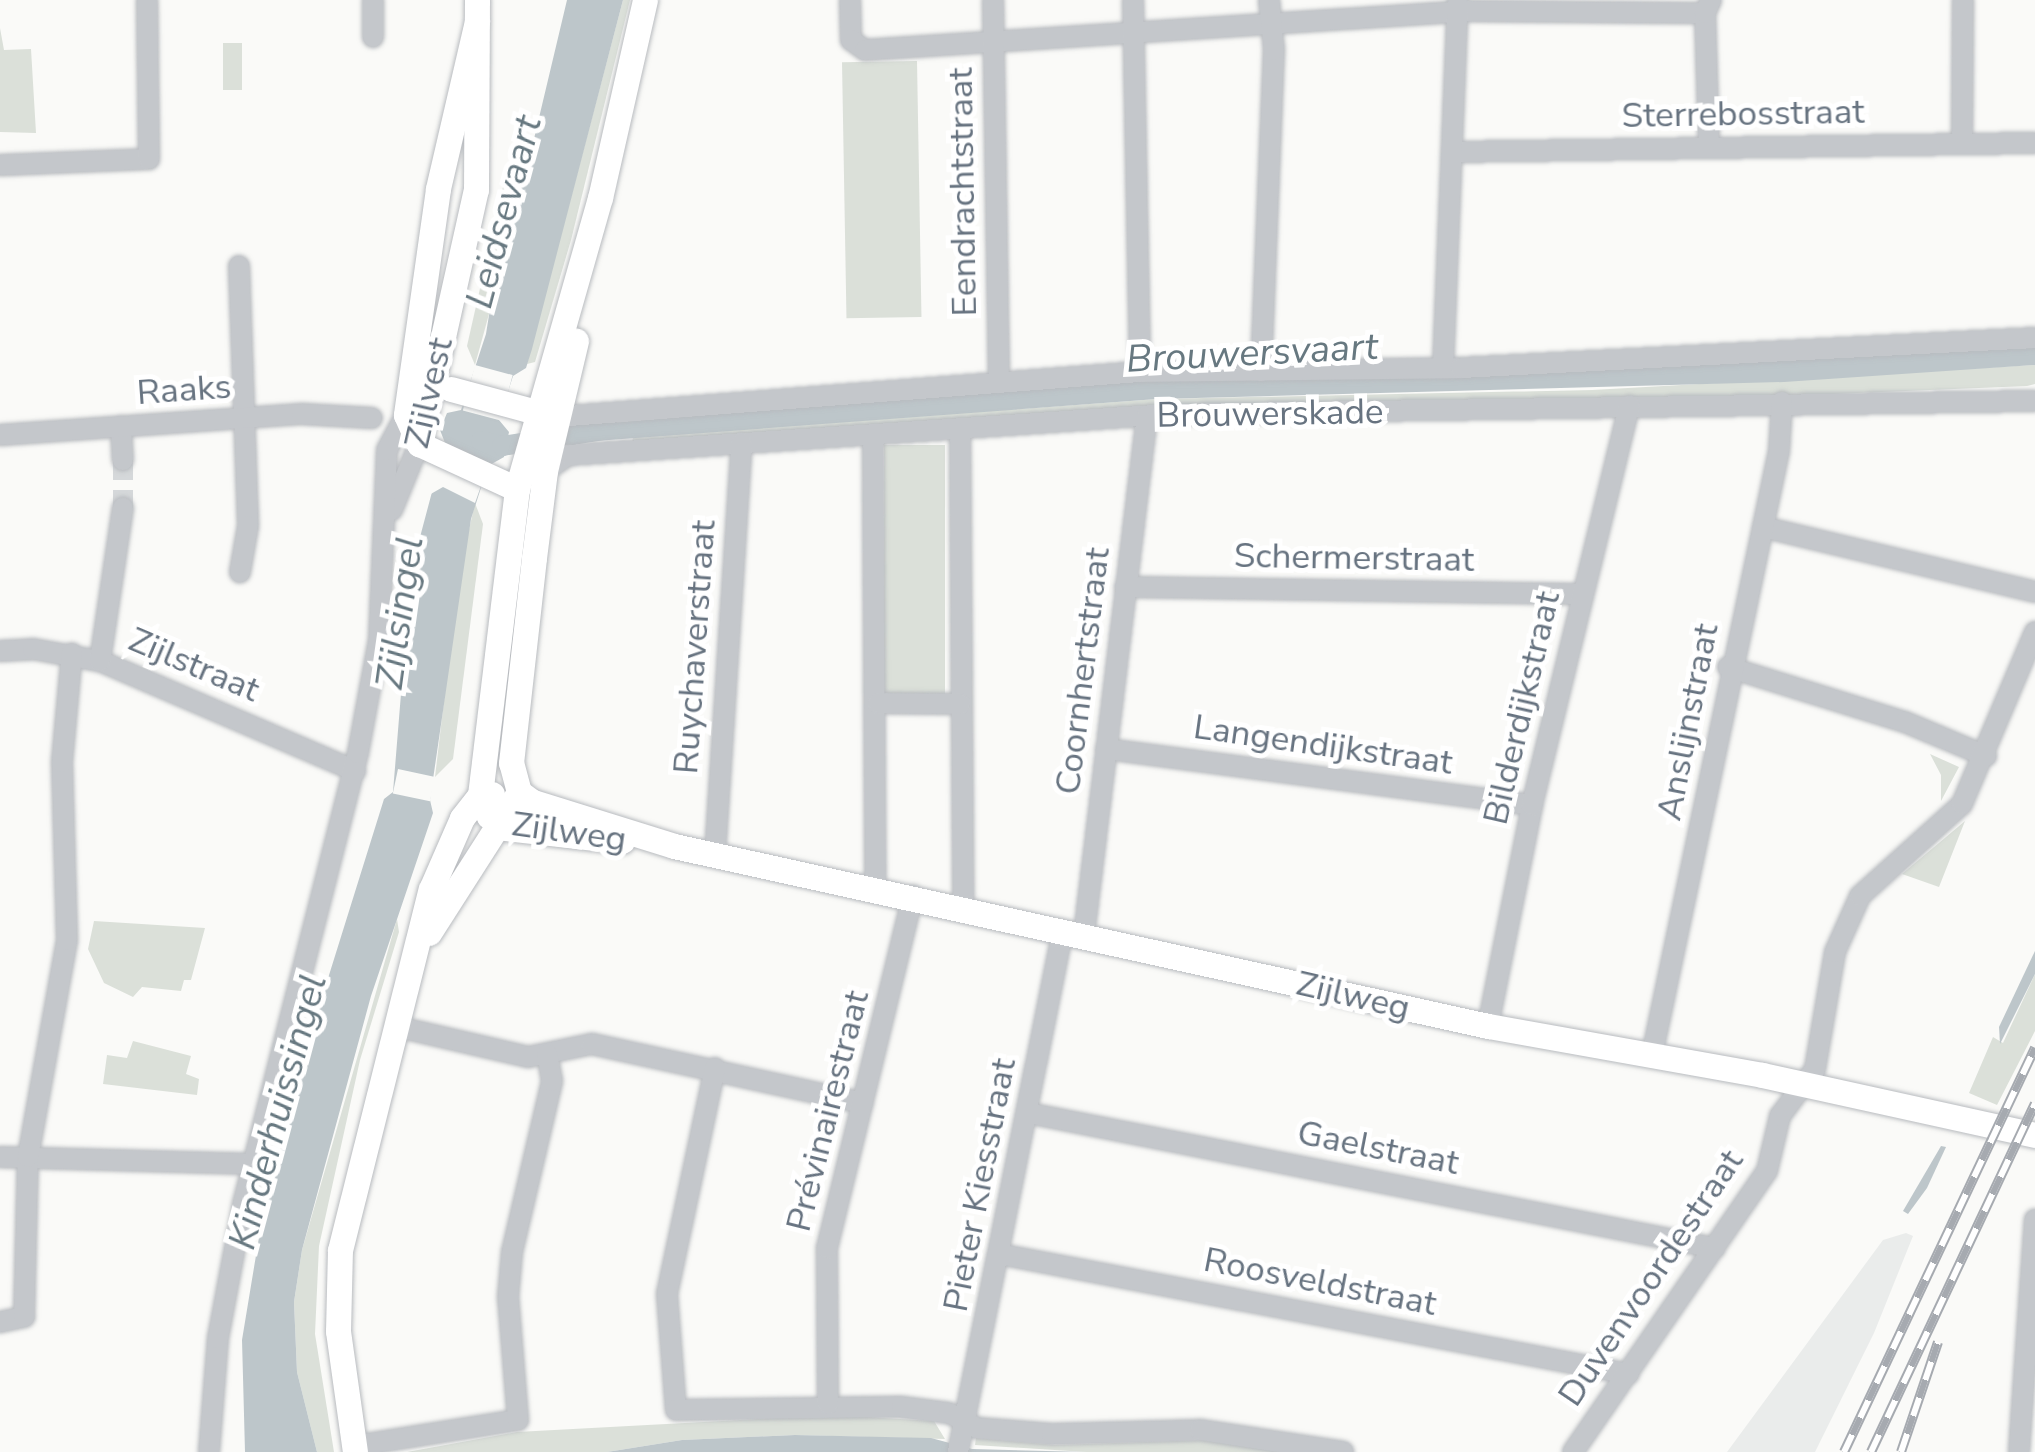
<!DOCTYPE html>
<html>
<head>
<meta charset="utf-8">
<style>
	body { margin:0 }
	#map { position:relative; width:2035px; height:1452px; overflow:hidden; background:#fafaf8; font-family:"Nunito Sans",sans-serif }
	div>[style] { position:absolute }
	.built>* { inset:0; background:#eaeceb }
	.green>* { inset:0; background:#dbe0d9; transform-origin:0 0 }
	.water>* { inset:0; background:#bdc6ca }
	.pier>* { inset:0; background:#fafaf8; transform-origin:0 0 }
	.canal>* { height:20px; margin:-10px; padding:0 10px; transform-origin:10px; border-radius:10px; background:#bdc6ca }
	.minor-tunnel>* { height:20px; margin-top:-10px; transform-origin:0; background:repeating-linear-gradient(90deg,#d5d8da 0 20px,transparent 0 30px) }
	.roads { filter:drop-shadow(0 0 2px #b8bbbf) drop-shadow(0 0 2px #b8bbbf) }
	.minor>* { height:20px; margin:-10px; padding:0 10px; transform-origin:10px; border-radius:10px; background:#c4c7cb }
	.major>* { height:25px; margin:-12.5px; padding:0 12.5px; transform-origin:12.5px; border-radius:12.5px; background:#fff }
	.rail>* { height:10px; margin-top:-5px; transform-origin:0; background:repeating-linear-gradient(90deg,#fff 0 19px,#a6aab0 0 38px); box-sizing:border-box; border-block:2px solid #a6aab0 }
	span { translate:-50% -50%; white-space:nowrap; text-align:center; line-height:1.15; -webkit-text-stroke:10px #fff; paint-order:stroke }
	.street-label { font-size:35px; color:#677380 }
	.water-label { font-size:38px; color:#677880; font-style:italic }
</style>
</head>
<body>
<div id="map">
	<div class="built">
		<div style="clip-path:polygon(1906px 1233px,1913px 1236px,1874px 1333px,1815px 1452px,1727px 1452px,1883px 1240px)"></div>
	</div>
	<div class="green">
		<div style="clip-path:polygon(623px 0,630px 0,571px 240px,535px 362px,527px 364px)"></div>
		<div style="clip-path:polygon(0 28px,4px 50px,31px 49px,36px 133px,0 132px)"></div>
		<div style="left:223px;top:43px;width:19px;height:47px"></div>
		<div style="left:917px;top:61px;width:256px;height:75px;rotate:89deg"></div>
		<div style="clip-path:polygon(507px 169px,489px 314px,475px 365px,467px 346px)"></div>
		<div style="clip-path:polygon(2035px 365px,2035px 384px,2027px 386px,632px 444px,633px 437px,1157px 399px,1592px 390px)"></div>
		<div style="left:945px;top:445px;width:253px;height:61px;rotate:90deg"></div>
		<div style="clip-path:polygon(475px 503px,483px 524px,453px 759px,435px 777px,459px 574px)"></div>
		<div style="clip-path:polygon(1930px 754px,1959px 767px,1941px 801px,1941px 775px)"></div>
		<div style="clip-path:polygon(1965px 821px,1939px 887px,1902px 874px)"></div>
		<div style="clip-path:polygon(397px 919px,399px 932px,360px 1060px,319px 1246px,315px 1334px,334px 1452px,317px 1452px,297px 1372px,294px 1302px,302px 1250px)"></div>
		<div style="clip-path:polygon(94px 921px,205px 928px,191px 980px,184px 980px,181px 991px,142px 987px,133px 997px,104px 983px,88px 949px)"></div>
		<div style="clip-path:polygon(2035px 974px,2035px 1031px,1997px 1105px,1969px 1093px,1993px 1037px,2003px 1043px)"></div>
		<div style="clip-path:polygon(133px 1041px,191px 1056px,186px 1074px,199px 1079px,197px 1095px,103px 1084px,107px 1055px,127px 1058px)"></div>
		<div style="clip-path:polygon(832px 1415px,934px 1421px,945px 1439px,795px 1435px,682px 1440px,607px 1452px,407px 1452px,517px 1432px)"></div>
		<div style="clip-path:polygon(976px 1438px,1055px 1445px,1206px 1440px,1282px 1452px,1086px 1452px,975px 1445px)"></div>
	</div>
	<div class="water">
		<div style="clip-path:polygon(567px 0,623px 0,532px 349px,526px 368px,513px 376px,499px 420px,509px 432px,504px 457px,488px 466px,471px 519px,430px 800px,433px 813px,371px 996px,302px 1250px,294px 1302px,297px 1372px,317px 1452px,245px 1452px,242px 1340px,262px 1219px,310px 1036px,384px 799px,393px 792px,411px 571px,445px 443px,440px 430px,447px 413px,461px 410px,486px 334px,510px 183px,523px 185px)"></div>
		<div style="clip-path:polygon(2035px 348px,2035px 365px,1784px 382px,1157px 399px,582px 442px,585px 425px,1151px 379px)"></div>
		<div style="clip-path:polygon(2035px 951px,2035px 974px,2000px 1044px,1999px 1027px)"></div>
		<div style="clip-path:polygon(1941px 1146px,1946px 1147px,1927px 1188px,1908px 1214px,1903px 1211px)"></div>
		<div style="clip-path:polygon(795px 1435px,931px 1438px,972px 1449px,1086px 1452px,607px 1452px,682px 1440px)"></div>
	</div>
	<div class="pier">
		<div style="left:475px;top:365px;width:39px;height:47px;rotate:15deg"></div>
		<div style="clip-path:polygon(445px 443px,488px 466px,475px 503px,443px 487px,429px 495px)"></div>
		<div style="left:398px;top:769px;width:38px;height:25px;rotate:12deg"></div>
	</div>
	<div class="canal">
		<div style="left:481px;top:441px;width:22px;rotate:13deg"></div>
		<div style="left:502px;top:446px;width:109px;rotate:-8.9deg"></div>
	</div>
	<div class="minor-tunnel">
		<div style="left:123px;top:460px;width:48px;rotate:90deg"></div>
	</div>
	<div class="roads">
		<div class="minor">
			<div style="left:850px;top:0;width:40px;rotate:88.6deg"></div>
			<div style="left:851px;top:40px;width:17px;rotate:36deg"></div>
			<div style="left:865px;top:50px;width:606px;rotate:-3.69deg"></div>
			<div style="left:1470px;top:11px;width:235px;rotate:0.5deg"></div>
			<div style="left:993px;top:0;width:383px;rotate:89.1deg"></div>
			<div style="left:1133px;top:0;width:372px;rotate:88.9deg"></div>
			<div style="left:373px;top:37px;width:37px;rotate:-90deg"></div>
			<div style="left:1962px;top:142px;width:142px;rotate:-89.6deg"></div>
			<div style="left:1709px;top:147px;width:134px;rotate:-91.7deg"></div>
			<div style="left:1705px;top:13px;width:14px;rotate:-65deg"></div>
			<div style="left:1453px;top:152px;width:582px;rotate:-0.89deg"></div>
			<div style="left:0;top:165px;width:149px;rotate:-2.3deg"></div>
			<div style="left:149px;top:159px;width:159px;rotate:-90.7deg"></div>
			<div style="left:239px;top:266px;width:260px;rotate:88deg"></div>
			<div style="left:248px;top:526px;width:47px;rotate:99.9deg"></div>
			<div style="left:1443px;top:368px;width:366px;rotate:-87.7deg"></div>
			<div style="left:1261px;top:371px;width:321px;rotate:-87.7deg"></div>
			<div style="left:1274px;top:50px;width:50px;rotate:-95.7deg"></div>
			<div style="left:556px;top:417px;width:586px;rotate:-4.41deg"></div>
			<div style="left:1140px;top:372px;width:321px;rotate:-0.7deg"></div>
			<div style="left:1461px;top:368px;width:575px;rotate:-2.99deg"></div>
			<div style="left:121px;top:426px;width:34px;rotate:87deg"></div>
			<div style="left:960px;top:431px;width:476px;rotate:89.6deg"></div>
			<div style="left:0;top:435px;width:303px;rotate:-4deg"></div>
			<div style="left:302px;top:414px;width:70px;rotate:3.3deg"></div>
			<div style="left:873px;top:437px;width:450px;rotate:89.7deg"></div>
			<div style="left:545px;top:471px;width:29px;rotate:-34deg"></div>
			<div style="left:569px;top:455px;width:601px;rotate:-3.91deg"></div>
			<div style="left:1169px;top:414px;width:866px;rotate:-0.86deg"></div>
			<div style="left:392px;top:510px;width:71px;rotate:-67.8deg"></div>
			<div style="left:1763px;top:527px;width:280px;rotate:13.4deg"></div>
			<div style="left:1125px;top:587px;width:456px;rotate:0.9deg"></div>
			<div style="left:0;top:651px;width:33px;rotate:-3deg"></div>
			<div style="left:33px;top:649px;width:68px;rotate:10.2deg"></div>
			<div style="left:100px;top:661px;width:278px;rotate:23.3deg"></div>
			<div style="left:100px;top:661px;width:155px;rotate:-81.5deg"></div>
			<div style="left:1728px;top:667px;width:185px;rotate:17.3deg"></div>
			<div style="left:1905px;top:722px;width:88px;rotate:22.8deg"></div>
			<div style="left:878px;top:703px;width:82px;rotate:0.7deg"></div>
			<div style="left:1106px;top:749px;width:430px;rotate:7.5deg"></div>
			<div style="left:715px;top:855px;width:413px;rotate:-86.3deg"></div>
			<div style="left:1084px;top:935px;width:523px;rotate:-83.08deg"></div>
			<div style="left:394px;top:1026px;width:138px;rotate:13deg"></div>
			<div style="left:528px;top:1057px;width:65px;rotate:-11.5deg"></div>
			<div style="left:592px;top:1044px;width:277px;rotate:12.3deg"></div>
			<div style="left:1488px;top:1026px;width:225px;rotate:-78.7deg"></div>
			<div style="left:1532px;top:805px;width:411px;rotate:-76.3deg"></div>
			<div style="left:1652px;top:1055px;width:617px;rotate:-78.13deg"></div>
			<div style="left:1779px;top:451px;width:49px;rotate:-86.5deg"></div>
			<div style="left:715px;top:1068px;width:231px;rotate:102deg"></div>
			<div style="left:667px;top:1294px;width:116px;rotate:85.6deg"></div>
			<div style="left:676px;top:1410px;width:226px;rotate:-0.8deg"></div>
			<div style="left:902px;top:1407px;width:47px;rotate:7.3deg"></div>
			<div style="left:949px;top:1413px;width:32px;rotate:28deg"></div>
			<div style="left:977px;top:1428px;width:75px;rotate:4.6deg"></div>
			<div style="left:1052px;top:1434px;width:148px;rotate:-1.5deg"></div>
			<div style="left:1200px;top:1430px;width:145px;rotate:8.7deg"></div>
			<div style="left:1028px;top:1113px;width:700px;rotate:11.12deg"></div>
			<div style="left:0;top:1157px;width:253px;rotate:1.6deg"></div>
			<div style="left:999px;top:1254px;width:641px;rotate:10.78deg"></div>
			<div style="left:0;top:1322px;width:25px;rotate:-12deg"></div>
			<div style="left:24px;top:1317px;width:160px;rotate:-88.6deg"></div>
			<div style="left:28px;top:1157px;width:220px;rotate:-79.8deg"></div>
			<div style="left:67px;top:940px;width:178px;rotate:-91.6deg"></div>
			<div style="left:62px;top:762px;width:109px;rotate:-84.8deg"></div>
			<div style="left:828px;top:1404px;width:156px;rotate:-90.4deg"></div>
			<div style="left:827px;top:1248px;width:363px;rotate:-76.3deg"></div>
			<div style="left:354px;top:1446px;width:166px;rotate:-9deg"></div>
			<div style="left:518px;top:1420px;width:123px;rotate:-94.6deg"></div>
			<div style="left:508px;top:1297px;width:45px;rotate:-84.9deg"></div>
			<div style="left:512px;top:1252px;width:176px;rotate:-76.8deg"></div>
			<div style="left:552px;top:1081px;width:27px;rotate:-100deg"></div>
			<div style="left:209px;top:1452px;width:114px;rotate:-85.5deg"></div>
			<div style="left:218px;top:1338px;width:136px;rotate:-79.4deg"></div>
			<div style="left:243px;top:1204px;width:465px;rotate:-75.7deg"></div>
			<div style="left:358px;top:753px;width:115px;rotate:-79.5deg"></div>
			<div style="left:379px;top:640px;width:190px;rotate:-87.6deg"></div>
			<div style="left:387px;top:450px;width:40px;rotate:-62deg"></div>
			<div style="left:958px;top:1452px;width:532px;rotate:-78.63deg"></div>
			<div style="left:1573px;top:1452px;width:341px;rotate:-55.4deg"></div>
			<div style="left:1767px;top:1171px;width:57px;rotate:-76.7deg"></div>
			<div style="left:1780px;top:1116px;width:59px;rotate:-53.3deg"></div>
			<div style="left:1815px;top:1069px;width:119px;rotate:-80.3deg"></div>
			<div style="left:1835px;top:952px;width:61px;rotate:-65.9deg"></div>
			<div style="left:1860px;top:896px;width:137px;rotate:-42deg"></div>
			<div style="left:1962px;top:804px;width:187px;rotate:-67deg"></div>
			<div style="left:2019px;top:1452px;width:233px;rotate:-86.1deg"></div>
		</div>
		<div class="major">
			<div style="left:477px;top:21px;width:172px;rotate:103.1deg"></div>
			<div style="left:438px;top:189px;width:228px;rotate:98.1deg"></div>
			<div style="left:406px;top:415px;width:32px;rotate:66deg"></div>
			<div style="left:419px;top:444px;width:108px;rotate:24.7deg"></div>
			<div style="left:451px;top:389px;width:104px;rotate:15.1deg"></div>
			<div style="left:419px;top:444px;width:260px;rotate:-77.4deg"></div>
			<div style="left:476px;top:190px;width:190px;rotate:-89.7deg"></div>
			<div style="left:519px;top:792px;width:17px;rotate:36deg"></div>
			<div style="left:533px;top:802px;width:148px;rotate:17.3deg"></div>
			<div style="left:674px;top:846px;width:834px;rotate:12.47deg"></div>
			<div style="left:1488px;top:1026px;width:278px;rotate:10.1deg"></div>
			<div style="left:1762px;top:1075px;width:280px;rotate:12.4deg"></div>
			<div style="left:519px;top:792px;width:30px;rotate:-105deg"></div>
			<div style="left:511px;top:763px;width:206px;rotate:-83.6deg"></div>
			<div style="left:534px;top:558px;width:88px;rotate:-82.8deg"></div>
			<div style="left:545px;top:471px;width:134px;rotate:-76.6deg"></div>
			<div style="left:622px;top:841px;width:117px;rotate:-173.6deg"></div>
			<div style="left:506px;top:828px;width:21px;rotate:-145deg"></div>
			<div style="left:489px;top:816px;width:23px;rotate:-113deg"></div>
			<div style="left:480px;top:795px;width:308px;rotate:-83.1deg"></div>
			<div style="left:517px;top:489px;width:303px;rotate:-74.1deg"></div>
			<div style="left:600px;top:198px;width:203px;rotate:-77.2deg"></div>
			<div style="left:429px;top:933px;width:167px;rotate:-57.4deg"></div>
			<div style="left:355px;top:1452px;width:122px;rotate:-98deg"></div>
			<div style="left:338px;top:1331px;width:81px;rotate:-88.6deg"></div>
			<div style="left:340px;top:1250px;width:372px;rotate:-75.9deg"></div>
			<div style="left:431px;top:889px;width:77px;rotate:-66.4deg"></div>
			<div style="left:462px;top:818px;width:29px;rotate:-52deg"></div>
			<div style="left:480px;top:795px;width:12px;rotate:-5deg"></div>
		</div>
	</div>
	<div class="rail">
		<div style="left:1844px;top:1452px;width:447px;rotate:-64.7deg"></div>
		<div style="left:1871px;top:1452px;width:385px;rotate:-64.8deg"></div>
		<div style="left:1901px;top:1452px;width:116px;rotate:-71.4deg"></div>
	</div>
	<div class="street-label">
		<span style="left:1743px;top:114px;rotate:-1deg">Sterrebosstraat</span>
		<span style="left:963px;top:192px;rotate:-91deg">Eendrachtstraat</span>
		<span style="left:184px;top:390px;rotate:-4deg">Raaks</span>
		<span style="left:429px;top:393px;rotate:-77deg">Zijlvest</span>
		<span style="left:1270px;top:414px;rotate:-1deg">Brouwerskade</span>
		<span style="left:1354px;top:558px;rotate:1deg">Schermerstraat</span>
		<span style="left:695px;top:647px;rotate:-86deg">Ruychaverstraat</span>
		<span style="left:194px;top:665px;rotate:23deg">Zijlstraat</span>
		<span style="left:1083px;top:671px;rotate:-83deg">Coornhertstraat</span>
		<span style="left:1522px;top:708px;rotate:-77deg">Bilderdijkstraat</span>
		<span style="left:1688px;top:722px;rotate:-79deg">Anslijnstraat</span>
		<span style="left:1323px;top:745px;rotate:8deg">Langendijkstraat</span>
		<span style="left:569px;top:832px;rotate:8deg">Zijlweg</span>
		<span style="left:1353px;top:996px;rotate:13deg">Zijlweg</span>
		<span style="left:828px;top:1111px;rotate:-76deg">Prévinairestraat</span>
		<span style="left:1378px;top:1148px;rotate:11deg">Gaelstraat</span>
		<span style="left:980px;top:1185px;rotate:-79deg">Pieter Kiesstraat</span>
		<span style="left:1651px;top:1278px;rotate:-56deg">Duvenvoordestraat</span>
		<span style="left:1320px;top:1282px;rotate:11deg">Roosveldstraat</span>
	</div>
	<div class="water-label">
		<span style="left:504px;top:212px;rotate:-75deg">Leidsevaart</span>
		<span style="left:1252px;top:353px;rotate:-3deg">Brouwersvaart</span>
		<span style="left:400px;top:613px;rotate:-82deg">Zijlsingel</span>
		<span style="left:278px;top:1112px;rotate:-75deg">Kinderhuissingel</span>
	</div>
</div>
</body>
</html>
